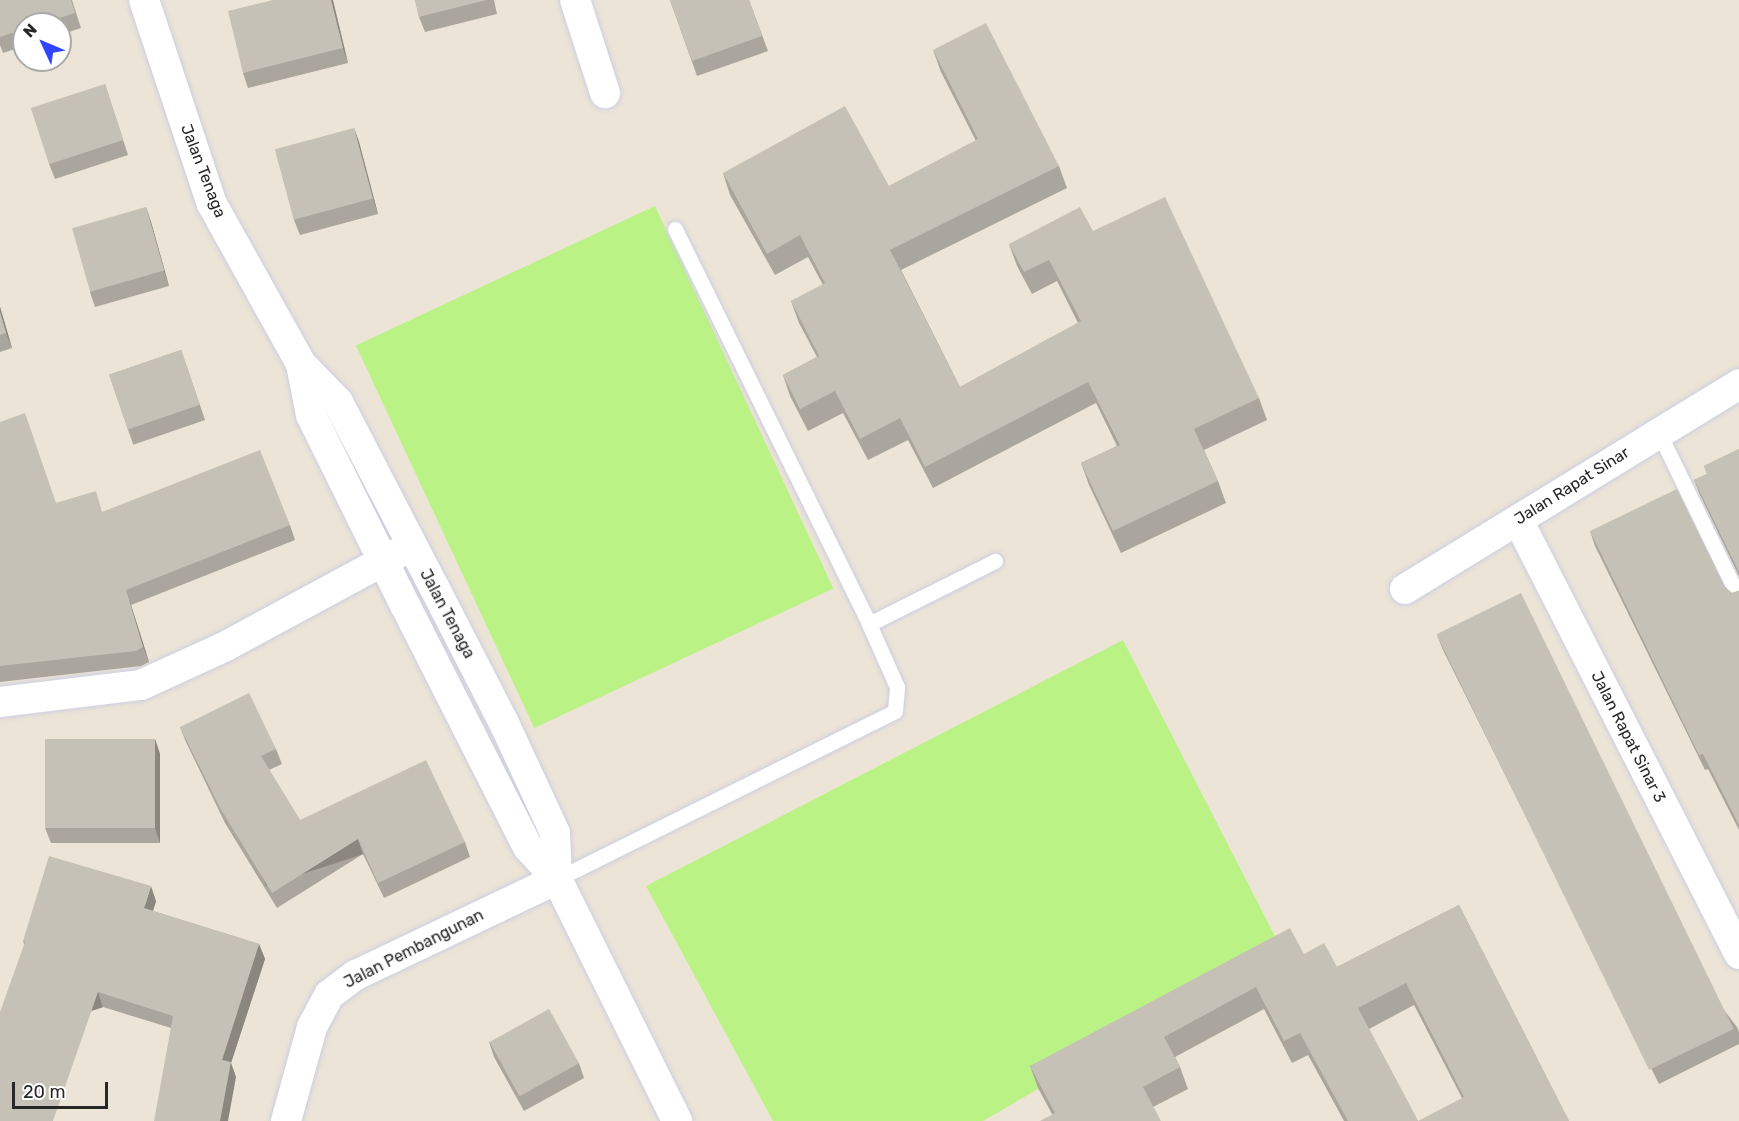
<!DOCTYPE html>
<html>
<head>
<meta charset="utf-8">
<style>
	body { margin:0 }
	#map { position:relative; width:1739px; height:1121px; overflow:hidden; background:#ece4d6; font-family:Rubik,sans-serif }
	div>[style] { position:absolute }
	.pitch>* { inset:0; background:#bbf286; transform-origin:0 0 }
	.roads { filter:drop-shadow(0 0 2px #cbcee2) drop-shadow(0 0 2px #cbcee2) }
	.lane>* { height:15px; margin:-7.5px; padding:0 7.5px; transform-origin:7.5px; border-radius:7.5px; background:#fff }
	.street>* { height:30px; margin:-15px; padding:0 15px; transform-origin:15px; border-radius:15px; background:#fff }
	.wall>* { inset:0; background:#aaa69d; transform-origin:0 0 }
	.shaded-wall>* { inset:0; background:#8b877f; transform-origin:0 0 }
	.building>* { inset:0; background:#c6c1b6; transform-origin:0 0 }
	span { translate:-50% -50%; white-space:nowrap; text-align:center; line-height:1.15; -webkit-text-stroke:5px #fff; paint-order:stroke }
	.street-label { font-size:16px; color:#272727 }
	.north { position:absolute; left:12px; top:12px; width:60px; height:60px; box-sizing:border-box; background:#fff; border:2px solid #a9a9a9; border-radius:50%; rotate:314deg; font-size:16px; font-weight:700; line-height:24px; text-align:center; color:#272727 }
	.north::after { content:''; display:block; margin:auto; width:21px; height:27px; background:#3045ff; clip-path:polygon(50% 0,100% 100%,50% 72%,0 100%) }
	.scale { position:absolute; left:12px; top:1082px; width:96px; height:27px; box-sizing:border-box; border:3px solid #272727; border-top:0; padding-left:8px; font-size:18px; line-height:21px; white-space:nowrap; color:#272727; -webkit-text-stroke:4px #fff; paint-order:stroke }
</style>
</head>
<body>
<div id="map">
	<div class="pitch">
		<div style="left:655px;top:206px;width:422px;height:330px;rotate:65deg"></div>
		<div style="clip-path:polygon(1123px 640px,1281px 948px,983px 1121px,773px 1121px,646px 886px)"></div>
	</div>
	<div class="roads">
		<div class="lane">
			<div style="left:675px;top:229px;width:440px;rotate:63.8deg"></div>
			<div style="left:1659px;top:433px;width:183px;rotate:64.1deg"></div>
			<div style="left:557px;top:879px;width:377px;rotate:-26.4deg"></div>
			<div style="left:895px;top:711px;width:24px;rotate:-85deg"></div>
			<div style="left:897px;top:687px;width:69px;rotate:-114deg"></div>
			<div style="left:869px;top:624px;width:141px;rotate:-26.6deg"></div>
		</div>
		<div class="street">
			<div style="left:144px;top:0;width:215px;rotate:71.6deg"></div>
			<div style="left:212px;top:204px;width:183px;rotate:60.9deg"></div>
			<div style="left:301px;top:364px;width:53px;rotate:45.8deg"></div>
			<div style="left:338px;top:402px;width:208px;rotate:62.6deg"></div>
			<div style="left:434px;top:587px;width:153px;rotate:62.8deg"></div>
			<div style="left:504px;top:723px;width:121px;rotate:65.1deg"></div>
			<div style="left:555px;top:833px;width:46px;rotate:87.5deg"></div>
			<div style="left:575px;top:0;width:98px;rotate:72.1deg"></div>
			<div style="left:301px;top:364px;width:52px;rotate:78.9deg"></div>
			<div style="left:311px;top:415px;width:212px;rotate:63.7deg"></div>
			<div style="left:405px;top:605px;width:271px;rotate:63.1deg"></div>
			<div style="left:528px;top:847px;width:43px;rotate:47.8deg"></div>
			<div style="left:557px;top:879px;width:270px;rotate:63.6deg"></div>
			<div style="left:1518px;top:520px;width:487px;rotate:63deg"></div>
			<div style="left:1405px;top:589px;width:392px;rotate:-31.5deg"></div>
			<div style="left:0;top:702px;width:142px;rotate:-6.9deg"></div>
			<div style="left:141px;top:685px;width:94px;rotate:-24.6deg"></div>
			<div style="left:226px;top:646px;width:200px;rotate:-28.4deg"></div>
			<div style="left:286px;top:1121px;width:98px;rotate:-74.5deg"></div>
			<div style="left:312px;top:1027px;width:36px;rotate:-62deg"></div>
			<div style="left:329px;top:995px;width:34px;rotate:-37deg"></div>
			<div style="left:356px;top:975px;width:223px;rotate:-25.5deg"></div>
		</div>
	</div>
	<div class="wall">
		<div style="clip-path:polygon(0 0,72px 0,81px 28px,60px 35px,60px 24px,24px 24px,24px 46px,3px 53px,0 45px)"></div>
		<div style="clip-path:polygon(333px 0,348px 63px,248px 88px,243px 73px)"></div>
		<div style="clip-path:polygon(415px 0,494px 0,497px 14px,425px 32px,419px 17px)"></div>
		<div style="clip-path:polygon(670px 0,749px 0,768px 51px,697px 76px)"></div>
		<div style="clip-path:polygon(933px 50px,1059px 166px,1067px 188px,901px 270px,960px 387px,1078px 323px,1057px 281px,1032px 294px,1017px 266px,1009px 244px,1093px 231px,1259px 398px,1267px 420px,1204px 450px,1218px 481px,1226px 503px,1121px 553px,1089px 485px,1081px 463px,1117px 446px,1096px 403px,933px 488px,908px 440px,868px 460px,843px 413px,808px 431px,790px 396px,783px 375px,817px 357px,799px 323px,791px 301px,823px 285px,808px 257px,775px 275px,730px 195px,723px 173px,889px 186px,976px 141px,941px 72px)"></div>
		<div style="clip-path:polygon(105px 84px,128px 155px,55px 179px,49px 164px)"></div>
		<div style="clip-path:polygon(354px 128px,359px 142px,378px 214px,300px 235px,294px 220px)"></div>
		<div style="clip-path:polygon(146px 207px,151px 222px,169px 286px,95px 307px,90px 292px)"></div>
		<div style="clip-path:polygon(0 307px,12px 348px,0 352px)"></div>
		<div style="left:181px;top:350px;width:74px;height:76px;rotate:71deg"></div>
		<div style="clip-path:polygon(0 422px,56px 503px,103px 512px,290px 525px,295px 540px,131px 605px,149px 662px,141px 666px,0 682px)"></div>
		<div style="clip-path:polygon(1739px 449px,1739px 576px,1700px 495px,1694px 480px,1707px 474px,1704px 466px)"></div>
		<div style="clip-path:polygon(1590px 531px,1725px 587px,1732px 593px,1738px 591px,1739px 590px,1739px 830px,1708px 769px,1705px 770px,1595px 546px)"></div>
		<div style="clip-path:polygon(1437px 635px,1737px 1027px,1739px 1032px,1739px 1044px,1659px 1084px,1443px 650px)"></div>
		<div style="clip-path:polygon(180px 727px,276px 749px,282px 764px,269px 770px,300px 820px,465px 842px,470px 857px,384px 898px,363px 854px,277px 908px,225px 823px,186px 742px)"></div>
		<div style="clip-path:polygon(155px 739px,160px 754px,160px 843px,51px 843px,45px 828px)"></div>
		<div style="clip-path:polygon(156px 901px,153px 911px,259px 944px,265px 959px,231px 1063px,236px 1077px,171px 1028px,103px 1007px,24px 944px,23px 941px)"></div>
		<div style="clip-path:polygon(1459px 905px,1569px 1121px,1462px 1098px,1414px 1005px,1369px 1029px,1418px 1121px,1344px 1121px,1308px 1055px,1292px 1063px,1264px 1009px,1175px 1057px,1180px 1067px,1188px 1089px,1153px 1107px,1052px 1114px,1038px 1088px,1030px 1066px,1304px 954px,1337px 967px)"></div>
		<div style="clip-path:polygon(489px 1042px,579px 1063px,584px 1078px,524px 1111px,494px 1057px)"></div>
	</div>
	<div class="shaded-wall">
		<div style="clip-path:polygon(331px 0,333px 0,333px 1px,348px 63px,343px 48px)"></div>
		<div style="clip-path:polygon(354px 128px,359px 142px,378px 214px,373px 199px)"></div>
		<div style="clip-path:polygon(146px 207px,151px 222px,169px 286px,164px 271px)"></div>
		<div style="clip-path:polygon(0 307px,12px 348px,6px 333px,0 312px)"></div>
		<div style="clip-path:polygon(126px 590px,131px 605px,149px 662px,143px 647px)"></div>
		<div style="clip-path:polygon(155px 739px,160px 754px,160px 843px,155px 828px)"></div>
		<div style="left:358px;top:839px;width:16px;height:102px;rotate:72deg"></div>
		<div style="clip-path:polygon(151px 886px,156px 901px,149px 923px,144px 908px)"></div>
		<div style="clip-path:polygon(259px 944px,265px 959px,231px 1063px,236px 1077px,228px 1121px,220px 1121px,222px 1060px)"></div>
		<div style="left:98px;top:992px;width:16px;height:137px;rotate:72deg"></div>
	</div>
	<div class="building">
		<div style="clip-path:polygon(0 0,71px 0,75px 13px,41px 24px,24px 24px,24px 29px,0 37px)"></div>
		<div style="clip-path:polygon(273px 0,331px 0,343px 48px,243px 73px,228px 11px)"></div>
		<div style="clip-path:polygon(415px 0,487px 0,419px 17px)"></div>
		<div style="clip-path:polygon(670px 0,749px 0,762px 36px,692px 61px)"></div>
		<div style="clip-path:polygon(986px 23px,1059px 166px,890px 250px,960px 387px,1081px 321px,1049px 260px,1024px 272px,1009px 244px,1080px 207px,1093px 231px,1165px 197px,1259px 398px,1194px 429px,1218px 481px,1113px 531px,1081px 463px,1120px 445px,1088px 382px,925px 467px,900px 418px,860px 439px,835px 391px,800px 409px,783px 375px,819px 356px,791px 301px,825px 283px,800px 235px,767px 254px,723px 173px,845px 106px,889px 186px,978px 139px,933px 50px)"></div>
		<div style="left:105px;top:84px;width:59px;height:78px;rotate:72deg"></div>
		<div style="left:354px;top:128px;width:73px;height:82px;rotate:75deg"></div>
		<div style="left:146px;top:207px;width:66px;height:77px;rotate:74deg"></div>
		<div style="clip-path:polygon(0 312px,6px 333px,0 335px)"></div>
		<div style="left:181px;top:350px;width:58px;height:76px;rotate:71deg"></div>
		<div style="clip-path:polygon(25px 413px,56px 503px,96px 491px,102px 512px,260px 450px,290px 525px,126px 590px,143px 647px,136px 651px,0 666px,0 422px)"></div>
		<div style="clip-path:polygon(1739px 449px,1739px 572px,1694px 480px,1707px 474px,1704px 466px)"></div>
		<div style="clip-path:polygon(1677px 489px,1725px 587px,1732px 593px,1738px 591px,1739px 590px,1739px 825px,1703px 754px,1699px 755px,1590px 531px)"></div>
		<div style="left:1521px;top:593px;width:485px;height:94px;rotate:64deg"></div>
		<div style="clip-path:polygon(249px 693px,276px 749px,261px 756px,300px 820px,426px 760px,465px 842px,378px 883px,358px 839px,272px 893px,220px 808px,180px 727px)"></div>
		<div style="left:155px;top:739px;width:89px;height:110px;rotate:90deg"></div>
		<div style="clip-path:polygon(49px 856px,151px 886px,144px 908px,259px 944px,222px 1060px,231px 1062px,220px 1121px,154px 1121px,173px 1016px,98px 992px,53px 1121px,0 1121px,0 1012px,25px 942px,23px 941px)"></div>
		<div style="clip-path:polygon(1459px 905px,1569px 1121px,1418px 1121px,1464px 1097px,1406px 983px,1358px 1008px,1418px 1121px,1348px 1121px,1300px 1033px,1284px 1041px,1256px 987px,1164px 1037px,1180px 1067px,1143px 1087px,1161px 1121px,1040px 1121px,1055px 1113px,1030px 1066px,1290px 928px,1304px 954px,1324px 943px,1337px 967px)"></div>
		<div style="left:549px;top:1009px;width:62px;height:68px;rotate:61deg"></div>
	</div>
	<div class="street-label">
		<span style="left:203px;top:171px;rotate:69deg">Jalan Tenaga</span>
		<span style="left:1572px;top:486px;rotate:-32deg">Jalan Rapat Sinar</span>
		<span style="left:447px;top:614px;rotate:62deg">Jalan Tenaga</span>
		<span style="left:1628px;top:737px;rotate:63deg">Jalan Rapat Sinar 3</span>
		<span style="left:414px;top:949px;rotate:-27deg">Jalan Pembangunan</span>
	</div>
	<div class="north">N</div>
	<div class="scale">20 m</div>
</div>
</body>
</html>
